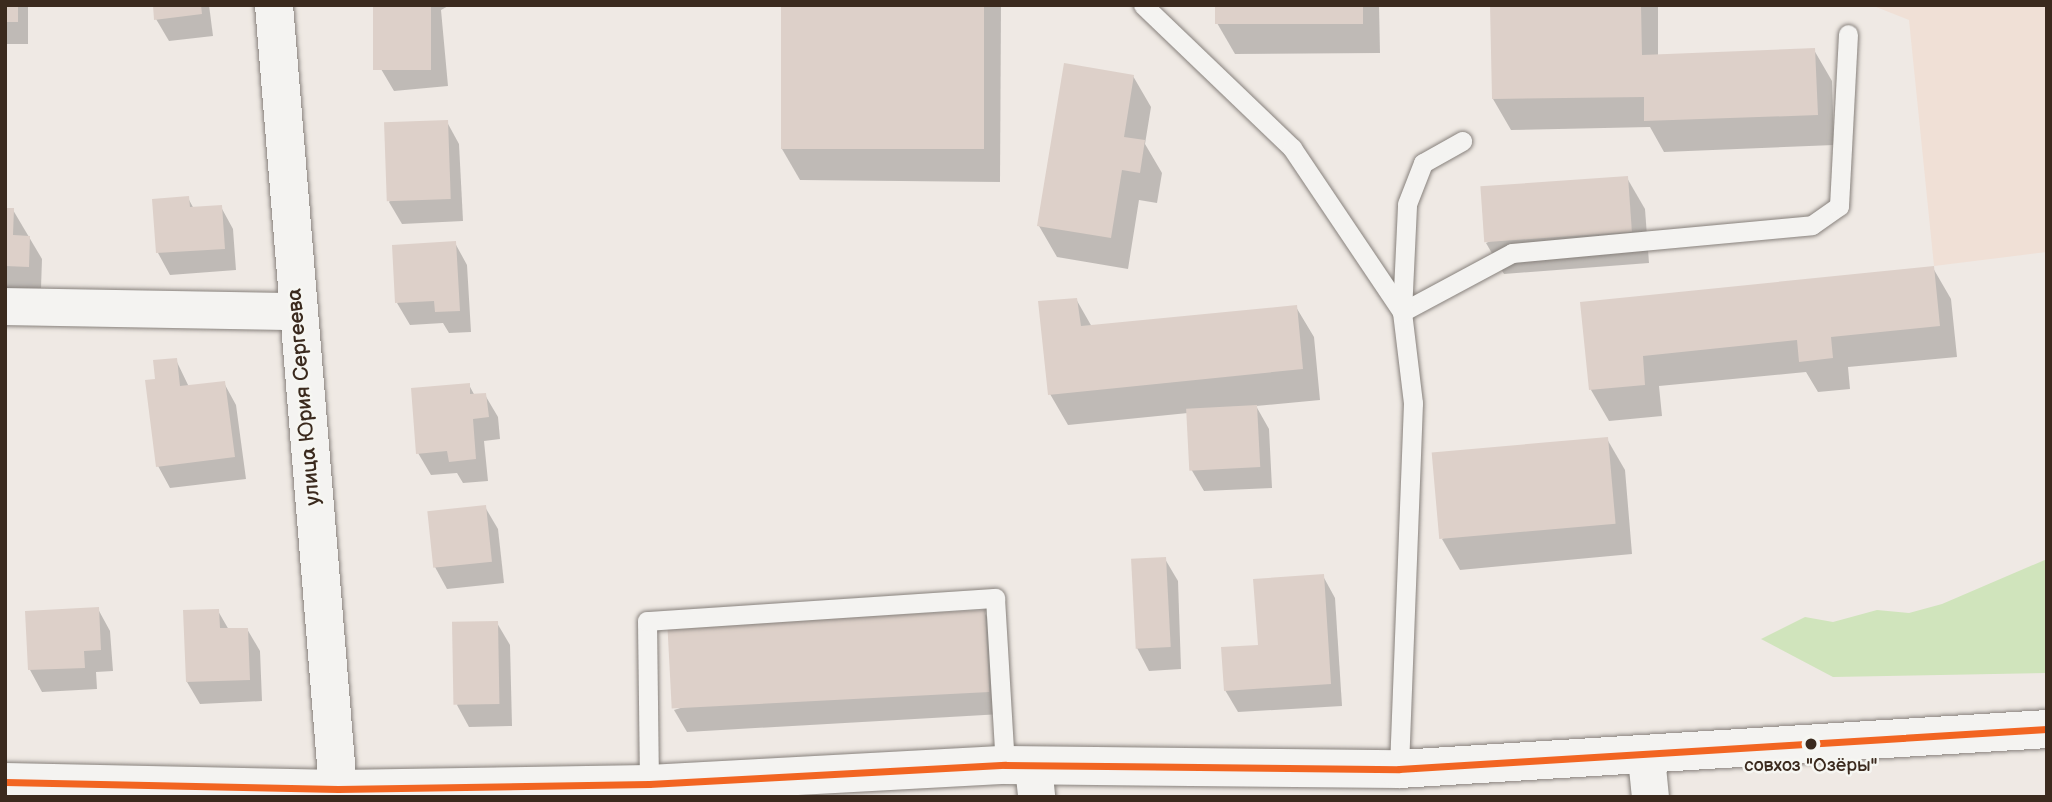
<!DOCTYPE html>
<html>
<head>
<meta charset="utf-8">
<style>
	body { margin:0 }
	#map { position:relative; width:2052px; height:802px; overflow:hidden; background:#efe9e4; font-family:"Balsamiq Sans",sans-serif }
	div>[style] { position:absolute }
	.built>* { inset:0; background:#f0e0d6 }
	.green>* { inset:0; background:#d0e4bc }
	.shadow>* { inset:0; background:#0003; transform-origin:0 0 }
	.building>* { inset:0; background:#ddd0c9; transform-origin:0 0 }
	.roads { filter:drop-shadow(0 0 2px #87817c) drop-shadow(0 0 2px #87817c) }
	.lane>* { height:19px; margin:-9.5px; padding:0 9.5px; transform-origin:9.5px; border-radius:9.5px; background:#f4f3f1 }
	.street>* { height:37px; margin:-18.5px; padding:0 18.5px; transform-origin:18.5px; border-radius:18.5px; background:#f4f3f1 }
	.secondary>* { height:38px; margin:-19px; padding:0 19px; transform-origin:19px; border-radius:19px; background:#f4f3f1 }
	.bus-1>* { height:7px; margin:-3.5px; padding:0 3.5px; transform-origin:3.5px; border-radius:3.5px; background:#f26522 }
	.dots>* { width:19px; height:19px; translate:-50% -50%; box-sizing:border-box; border:4px solid #f6f6f2; border-radius:50% }
	span { translate:-50% -50%; white-space:nowrap; text-align:center; line-height:1.15; -webkit-text-stroke:5px #f6f6f2; paint-order:stroke }
	.bus-label { font-size:19px; color:#3b2a1e }
	.street-label { font-size:21px; color:#3b2a1e }
	.frame { position:absolute; inset:0; border:7px solid #3b2a1e; pointer-events:none }
</style>
</head>
<body>
<div id="map">
	<div class="built">
		<div style="clip-path:polygon(1871px 5px,2047px 5px,2047px 252px,1934px 266px,1909px 20px)"></div>
	</div>
	<div class="green">
		<div style="clip-path:polygon(2047px 559px,2047px 673px,1833px 677px,1761px 639px,1805px 617px,1833px 622px,1877px 610px,1909px 613px,1942px 604px)"></div>
	</div>
	<div class="shadow">
		<div style="left:5px;top:5px;width:23px;height:39px"></div>
		<div style="clip-path:polygon(154px 5px,209px 5px,213px 36px,169px 41px,156px 19px)"></div>
		<div style="clip-path:polygon(375px 5px,450px 5px,441px 10px,448px 86px,394px 91px,381px 69px)"></div>
		<div style="clip-path:polygon(783px 5px,1001px 5px,1000px 182px,800px 180px,782px 149px)"></div>
		<div style="clip-path:polygon(1217px 5px,1379px 5px,1380px 53px,1235px 54px,1217px 23px)"></div>
		<div style="clip-path:polygon(1492px 5px,1658px 5px,1658px 56px,1814px 50px,1832px 81px,1834px 145px,1664px 152px,1650px 127px,1511px 130px,1493px 99px)"></div>
		<div style="clip-path:polygon(1133px 76px,1151px 107px,1145px 144px,1162px 173px,1157px 203px,1139px 200px,1128px 269px,1057px 257px,1039px 226px)"></div>
		<div style="clip-path:polygon(447px 122px,459px 144px,463px 221px,402px 224px,389px 202px)"></div>
		<div style="clip-path:polygon(1627px 178px,1645px 209px,1649px 263px,1504px 274px,1486px 243px)"></div>
		<div style="clip-path:polygon(188px 198px,194px 209px,221px 207px,233px 229px,236px 270px,170px 275px,158px 253px)"></div>
		<div style="clip-path:polygon(5px 210px,13px 210px,42px 259px,41px 288px,5px 288px)"></div>
		<div style="clip-path:polygon(455px 243px,467px 265px,471px 332px,449px 333px,443px 323px,410px 325px,397px 303px)"></div>
		<div style="clip-path:polygon(1933px 268px,1951px 299px,1957px 357px,1848px 367px,1850px 389px,1818px 392px,1806px 372px,1659px 386px,1662px 416px,1609px 421px,1591px 390px,1582px 304px)"></div>
		<div style="clip-path:polygon(1076px 299px,1092px 327px,1296px 307px,1314px 337px,1320px 400px,1256px 406px,1269px 429px,1272px 488px,1204px 491px,1191px 469px,1188px 413px,1068px 425px,1050px 394px)"></div>
		<div style="clip-path:polygon(176px 360px,189px 387px,224px 383px,236px 405px,246px 479px,170px 488px,158px 466px,157px 380px)"></div>
		<div style="clip-path:polygon(469px 385px,475px 396px,485px 395px,498px 417px,500px 439px,484px 441px,488px 481px,463px 483px,457px 473px,431px 475px,418px 453px)"></div>
		<div style="clip-path:polygon(1607px 439px,1625px 470px,1632px 554px,1460px 570px,1442px 539px)"></div>
		<div style="clip-path:polygon(485px 507px,498px 529px,504px 583px,447px 589px,435px 567px)"></div>
		<div style="clip-path:polygon(1165px 559px,1178px 581px,1181px 669px,1149px 671px,1137px 648px)"></div>
		<div style="clip-path:polygon(1323px 576px,1335px 598px,1342px 706px,1238px 712px,1225px 690px)"></div>
		<div style="clip-path:polygon(98px 609px,110px 631px,113px 671px,96px 672px,97px 689px,42px 692px,30px 670px,27px 612px)"></div>
		<div style="clip-path:polygon(218px 611px,229px 630px,247px 629px,260px 651px,262px 701px,200px 704px,187px 682px)"></div>
		<div style="clip-path:polygon(984px 612px,997px 634px,1002px 714px,687px 732px,674px 710px)"></div>
		<div style="clip-path:polygon(497px 623px,510px 645px,512px 726px,469px 727px,457px 705px)"></div>
	</div>
	<div class="building">
		<div style="left:5px;top:5px;width:13px;height:17px"></div>
		<div style="clip-path:polygon(153px 5px,201px 5px,202px 14px,154px 20px)"></div>
		<div style="left:373px;top:5px;width:58px;height:65px"></div>
		<div style="left:781px;top:5px;width:203px;height:144px"></div>
		<div style="left:1215px;top:5px;width:148px;height:19px"></div>
		<div style="clip-path:polygon(1490px 5px,1641px 5px,1642px 55px,1815px 48px,1818px 115px,1644px 121px,1644px 97px,1492px 99px)"></div>
		<div style="clip-path:polygon(1064px 63px,1134px 75px,1124px 137px,1145px 140px,1140px 173px,1122px 170px,1111px 238px,1037px 226px)"></div>
		<div style="left:448px;top:120px;width:79px;height:64px;rotate:88deg"></div>
		<div style="left:1628px;top:176px;width:56px;height:148px;rotate:86deg"></div>
		<div style="clip-path:polygon(189px 196px,190px 207px,222px 205px,225px 249px,156px 253px,152px 199px)"></div>
		<div style="clip-path:polygon(5px 208px,14px 208px,13px 235px,30px 236px,29px 267px,5px 266px)"></div>
		<div style="clip-path:polygon(456px 241px,460px 311px,435px 312px,434px 301px,395px 303px,392px 245px)"></div>
		<div style="clip-path:polygon(1934px 266px,1940px 326px,1831px 337px,1833px 358px,1799px 362px,1797px 340px,1643px 356px,1645px 385px,1589px 390px,1580px 302px)"></div>
		<div style="clip-path:polygon(1077px 298px,1081px 326px,1297px 305px,1303px 369px,1048px 395px,1038px 301px)"></div>
		<div style="clip-path:polygon(177px 358px,180px 386px,225px 381px,235px 457px,156px 467px,145px 380px,155px 379px,153px 360px)"></div>
		<div style="clip-path:polygon(470px 383px,470px 394px,486px 393px,489px 417px,473px 419px,476px 459px,449px 462px,447px 451px,416px 454px,411px 388px)"></div>
		<div style="left:1257px;top:405px;width:62px;height:71px;rotate:87deg"></div>
		<div style="left:1608px;top:437px;width:87px;height:177px;rotate:85deg"></div>
		<div style="left:486px;top:505px;width:57px;height:59px;rotate:84deg"></div>
		<div style="left:1166px;top:557px;width:90px;height:35px;rotate:87deg"></div>
		<div style="clip-path:polygon(1324px 574px,1331px 684px,1224px 691px,1221px 647px,1258px 645px,1253px 579px)"></div>
		<div style="clip-path:polygon(99px 607px,101px 650px,84px 651px,85px 668px,28px 670px,25px 611px)"></div>
		<div style="clip-path:polygon(219px 609px,220px 628px,248px 628px,250px 680px,186px 682px,183px 610px)"></div>
		<div style="left:985px;top:610px;width:82px;height:318px;rotate:87deg"></div>
		<div style="left:498px;top:621px;width:83px;height:46px;rotate:89deg"></div>
	</div>
	<div class="roads">
		<div class="lane">
			<div style="left:1143px;top:5px;width:207px;rotate:43.8deg"></div>
			<div style="left:1292px;top:148px;width:197px;rotate:56.1deg"></div>
			<div style="left:1402px;top:312px;width:92px;rotate:83.1deg"></div>
			<div style="left:1413px;top:403px;width:366px;rotate:92.2deg"></div>
			<div style="left:1402px;top:312px;width:125px;rotate:-28.2deg"></div>
			<div style="left:1512px;top:253px;width:301px;rotate:-5.3deg"></div>
			<div style="left:1812px;top:225px;width:33px;rotate:-35deg"></div>
			<div style="left:1839px;top:206px;width:172px;rotate:-87deg"></div>
			<div style="left:1402px;top:312px;width:108px;rotate:-87.3deg"></div>
			<div style="left:1407px;top:204px;width:44px;rotate:-68.7deg"></div>
			<div style="left:1423px;top:163px;width:45px;rotate:-29.4deg"></div>
			<div style="left:649px;top:784px;width:163px;rotate:-90.7deg"></div>
			<div style="left:647px;top:621px;width:349px;rotate:-3.8deg"></div>
			<div style="left:995px;top:598px;width:167px;rotate:86.6deg"></div>
		</div>
		<div class="street">
			<div style="left:5px;top:306px;width:291px;rotate:1deg"></div>
			<div style="left:1646px;top:757px;width:40px;rotate:84.3deg"></div>
			<div style="left:1033px;top:766px;width:31px;rotate:84deg"></div>
		</div>
		<div class="secondary">
			<div style="left:274px;top:5px;width:787px;rotate:85.33deg"></div>
			<div style="left:5px;top:782px;width:333px;rotate:1.2deg"></div>
			<div style="left:338px;top:789px;width:311px;rotate:-0.9deg"></div>
			<div style="left:649px;top:784px;width:357px;rotate:-3.1deg"></div>
			<div style="left:1005px;top:765px;width:394px;rotate:0.6deg"></div>
			<div style="left:1399px;top:769px;width:649px;rotate:-3.53deg"></div>
		</div>
	</div>
	<div class="bus-1">
		<div style="left:5px;top:782px;width:333px;rotate:1.2deg"></div>
		<div style="left:338px;top:789px;width:311px;rotate:-0.9deg"></div>
		<div style="left:649px;top:784px;width:357px;rotate:-3.1deg"></div>
		<div style="left:1005px;top:765px;width:394px;rotate:0.6deg"></div>
		<div style="left:1399px;top:769px;width:649px;rotate:-3.53deg"></div>
	</div>
	<div class="dots">
		<div style="left:1811px;top:744px;background:#3b2a1e"></div>
	</div>
	<div class="bus-label">
		<span style="left:1811px;top:766px">совхоз "Озёры"</span>
	</div>
	<div class="street-label">
		<span style="left:304px;top:397px;rotate:-95deg">улица Юрия Сергеева</span>
	</div>
	<div class="frame"></div>
</div>
</body>
</html>
